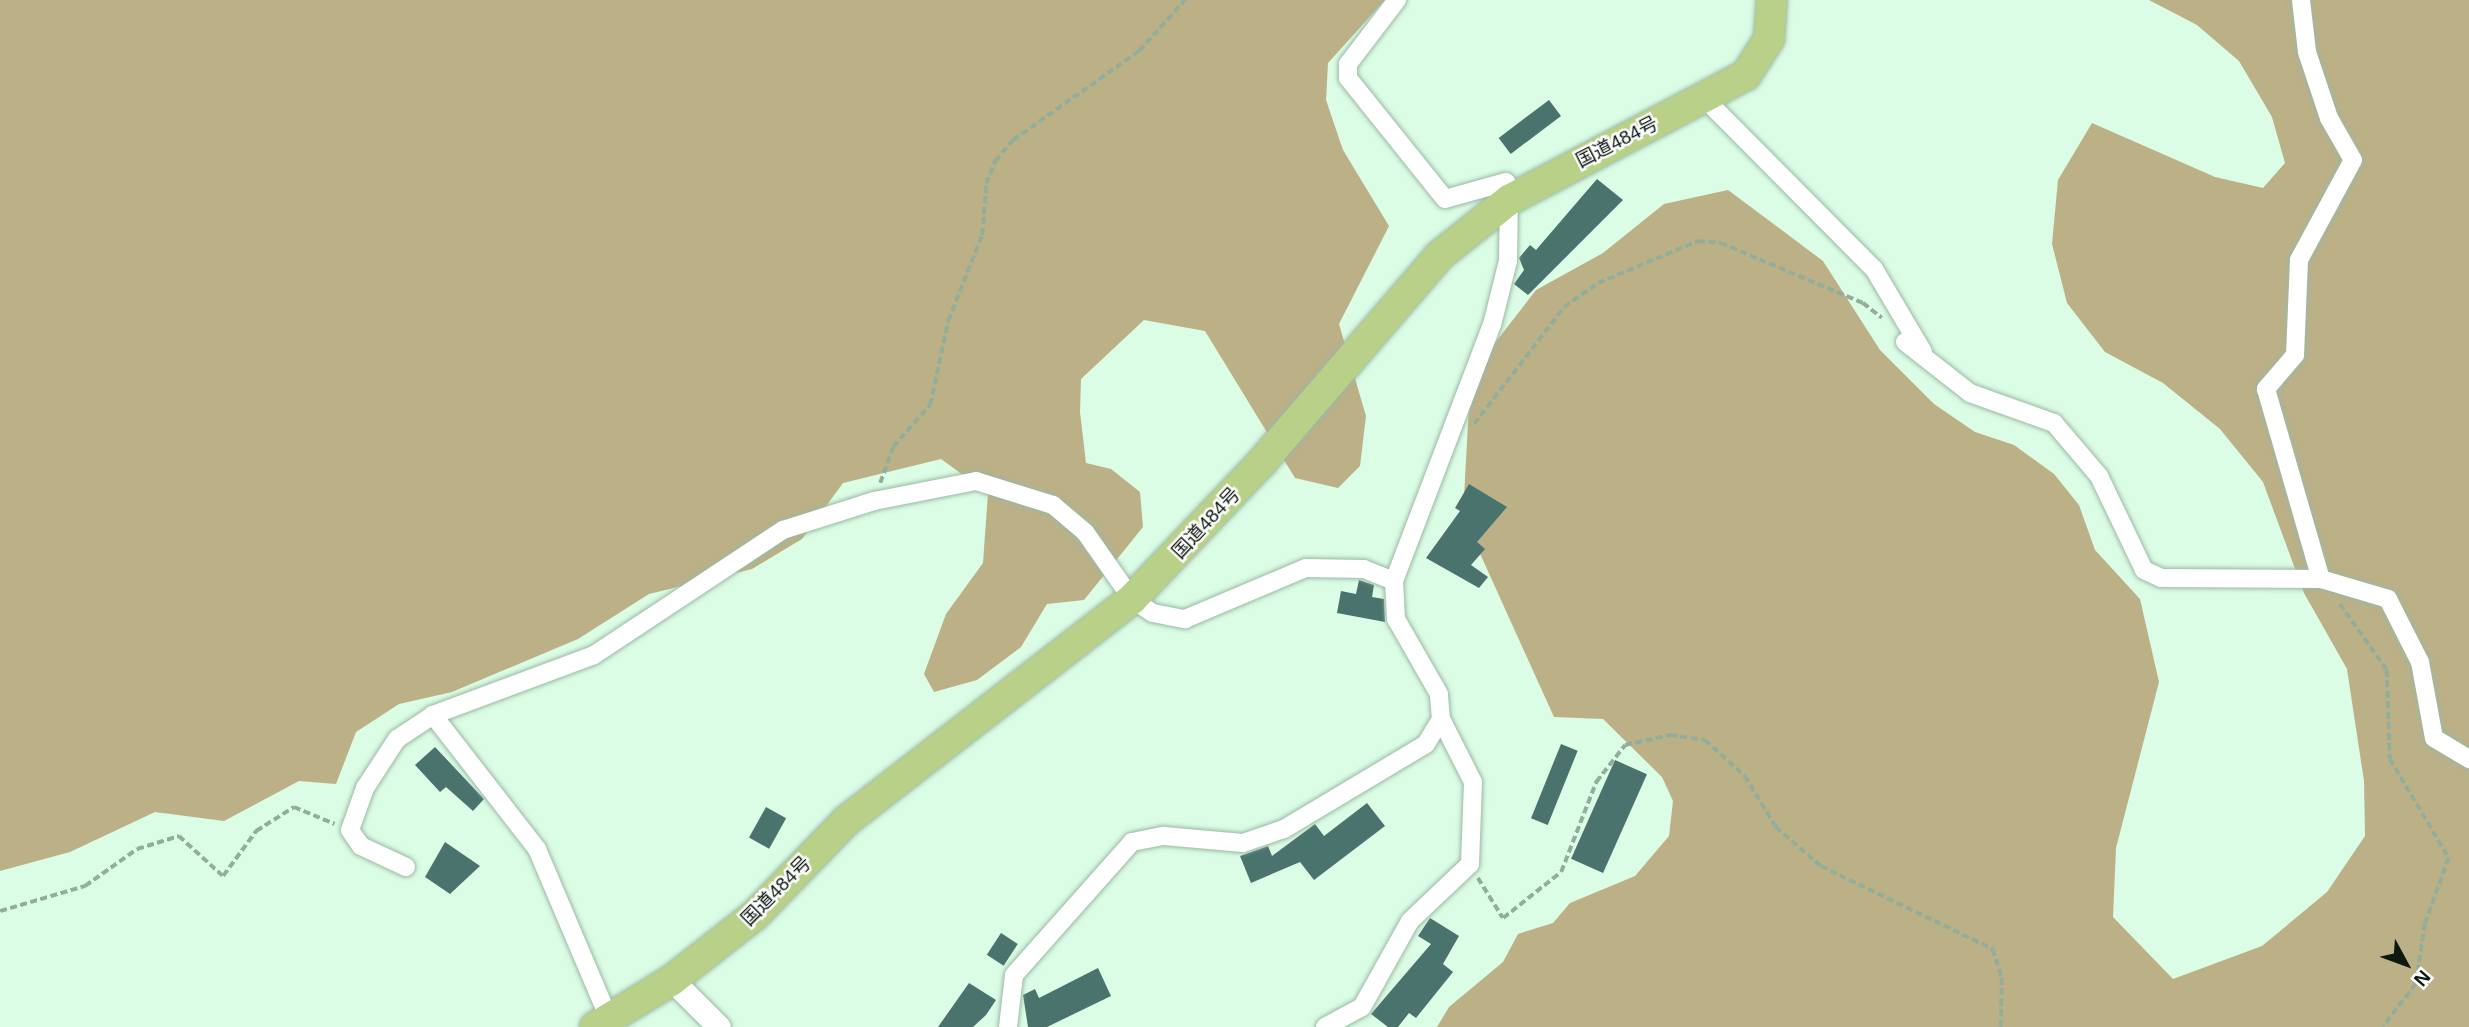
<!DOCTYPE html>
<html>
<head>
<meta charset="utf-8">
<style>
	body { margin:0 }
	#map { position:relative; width:2469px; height:1027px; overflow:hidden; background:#dbfce5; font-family:Arial,"Noto Sans JP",sans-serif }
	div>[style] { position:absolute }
	.forest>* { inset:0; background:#bcb087 }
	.building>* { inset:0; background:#4b736e; transform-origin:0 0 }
	.path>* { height:3.5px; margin-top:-1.75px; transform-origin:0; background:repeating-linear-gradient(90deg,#93ad9b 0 7px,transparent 0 10.5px) }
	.roads { filter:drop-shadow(0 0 2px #9ab9a3) drop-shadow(0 0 2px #9ab9a3) }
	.minor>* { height:18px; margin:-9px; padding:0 9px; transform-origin:9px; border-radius:9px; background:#fff }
	.tertiary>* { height:23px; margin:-11.5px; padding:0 11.5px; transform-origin:11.5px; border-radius:11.5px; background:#fff }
	.trunk>* { height:30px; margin:-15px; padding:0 15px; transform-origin:15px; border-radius:15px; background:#b8d087 }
	span { translate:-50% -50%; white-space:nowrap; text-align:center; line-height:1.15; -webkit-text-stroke:5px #fff; paint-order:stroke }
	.street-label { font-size:19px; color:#0c1810 }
	.north { position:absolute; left:2371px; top:929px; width:70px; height:70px; -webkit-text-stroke:5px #fff; paint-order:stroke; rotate:131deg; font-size:19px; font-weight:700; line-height:28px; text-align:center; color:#0c1810 }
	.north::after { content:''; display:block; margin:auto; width:24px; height:32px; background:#0c1810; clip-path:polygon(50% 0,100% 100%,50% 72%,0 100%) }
</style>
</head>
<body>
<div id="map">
	<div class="forest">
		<div style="clip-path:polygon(0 0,1385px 0,1328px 63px,1326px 100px,1343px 150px,1389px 226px,1339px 324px,1366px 416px,1360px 466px,1338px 488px,1295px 478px,1205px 331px,1144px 320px,1081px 379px,1080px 412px,1086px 463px,1111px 469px,1140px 492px,1143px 527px,1084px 600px,1047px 604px,1021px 647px,977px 680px,934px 692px,924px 674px,946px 614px,983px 563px,988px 493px,941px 459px,843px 483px,802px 539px,752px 569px,649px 594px,578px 639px,452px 692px,399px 704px,356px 732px,336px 784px,299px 781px,224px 821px,155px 812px,70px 852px,0 871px)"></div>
		<div style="clip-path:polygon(2149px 0,2469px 0,2469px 1027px,1437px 1027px,1449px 1007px,1503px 962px,1518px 934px,1553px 923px,1570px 903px,1635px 876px,1669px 836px,1673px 801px,1662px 777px,1603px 719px,1554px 717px,1463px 516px,1469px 405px,1491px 348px,1536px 290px,1603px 253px,1664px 204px,1728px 190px,1823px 261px,1880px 350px,1934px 404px,1975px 432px,2014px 445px,2054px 474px,2079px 505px,2095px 550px,2140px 599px,2159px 682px,2116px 848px,2113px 917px,2173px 979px,2262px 946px,2327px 892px,2365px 836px,2364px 781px,2347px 669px,2304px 593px,2263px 482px,2220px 429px,2163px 383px,2105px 352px,2067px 303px,2052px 244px,2058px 180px,2092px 123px,2215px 177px,2263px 188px,2285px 163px,2272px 117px,2239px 61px,2197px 25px)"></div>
	</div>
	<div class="building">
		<div style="left:1549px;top:100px;width:20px;height:63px;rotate:53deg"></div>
		<div style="clip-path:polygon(1597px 179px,1623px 200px,1528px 295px,1514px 284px,1524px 270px,1519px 258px,1530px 245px,1536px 250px)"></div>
		<div style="clip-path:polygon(1469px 484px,1507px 507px,1477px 542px,1485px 549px,1471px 565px,1488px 577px,1479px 588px,1426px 558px,1460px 511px,1455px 508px)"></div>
		<div style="clip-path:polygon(1359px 580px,1374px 585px,1372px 597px,1384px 599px,1385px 622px,1337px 613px,1341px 591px,1356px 594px)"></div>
		<div style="left:1561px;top:744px;width:18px;height:80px;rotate:22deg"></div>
		<div style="clip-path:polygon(435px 747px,484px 799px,473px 811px,446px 787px,440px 792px,415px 765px)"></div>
		<div style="left:1615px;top:760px;width:35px;height:108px;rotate:24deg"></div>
		<div style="clip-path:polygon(1367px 803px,1385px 826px,1314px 880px,1300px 862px,1251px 883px,1240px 856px,1268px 846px,1272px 856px,1315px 824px,1324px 836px)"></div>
		<div style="left:766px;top:807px;width:23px;height:35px;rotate:29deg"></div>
		<div style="clip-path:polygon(445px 842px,480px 866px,450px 894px,425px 877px)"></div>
		<div style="clip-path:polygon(1430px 918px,1459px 936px,1443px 964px,1453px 972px,1416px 1018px,1409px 1013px,1398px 1027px,1388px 1027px,1371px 1014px,1431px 944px,1418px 936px)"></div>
		<div style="left:1001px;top:933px;width:20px;height:26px;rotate:33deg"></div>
		<div style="clip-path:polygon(1098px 968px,1111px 996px,1047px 1027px,1028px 1027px,1023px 995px,1035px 989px,1039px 998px)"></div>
		<div style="clip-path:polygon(969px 983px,996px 1000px,986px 1015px,973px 1027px,938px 1027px)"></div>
	</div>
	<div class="path">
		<div style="left:1474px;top:424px;width:148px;rotate:-52.4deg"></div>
		<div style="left:1564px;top:307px;width:42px;rotate:-35.2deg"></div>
		<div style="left:1598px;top:283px;width:108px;rotate:-22.8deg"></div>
		<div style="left:1698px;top:241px;width:23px;rotate:5deg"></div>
		<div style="left:1721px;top:243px;width:154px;rotate:22.9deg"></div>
		<div style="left:1863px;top:303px;width:24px;rotate:38deg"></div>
		<div style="left:880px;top:483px;width:38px;rotate:-70deg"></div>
		<div style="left:893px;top:447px;width:56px;rotate:-48.6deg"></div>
		<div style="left:930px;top:405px;width:86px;rotate:-77.9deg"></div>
		<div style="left:948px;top:321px;width:92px;rotate:-68.4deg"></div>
		<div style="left:982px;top:235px;width:51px;rotate:-85.5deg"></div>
		<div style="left:986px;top:184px;width:25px;rotate:-69deg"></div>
		<div style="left:995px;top:161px;width:28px;rotate:-49deg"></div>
		<div style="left:1013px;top:140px;width:154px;rotate:-35.2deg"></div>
		<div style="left:1139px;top:51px;width:69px;rotate:-48deg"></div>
		<div style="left:2340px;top:604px;width:81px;rotate:54.5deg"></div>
		<div style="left:2387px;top:670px;width:89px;rotate:88.1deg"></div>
		<div style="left:2390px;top:759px;width:115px;rotate:59.2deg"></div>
		<div style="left:2449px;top:858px;width:70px;rotate:110deg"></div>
		<div style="left:2425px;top:924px;width:61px;rotate:98.5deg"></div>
		<div style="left:2416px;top:984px;width:54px;rotate:127.5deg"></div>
		<div style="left:1478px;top:878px;width:47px;rotate:58deg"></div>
		<div style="left:1503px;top:918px;width:74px;rotate:-38.4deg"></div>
		<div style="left:1561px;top:872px;width:97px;rotate:-68.7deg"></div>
		<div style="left:1596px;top:782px;width:47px;rotate:-51.9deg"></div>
		<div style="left:1625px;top:745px;width:46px;rotate:-12.5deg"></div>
		<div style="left:1670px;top:735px;width:35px;rotate:8deg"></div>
		<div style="left:1705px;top:740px;width:54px;rotate:42deg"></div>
		<div style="left:1745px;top:776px;width:60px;rotate:58.7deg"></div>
		<div style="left:1776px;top:827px;width:60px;rotate:40.9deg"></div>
		<div style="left:1821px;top:866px;width:191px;rotate:25.8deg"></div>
		<div style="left:1993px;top:949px;width:30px;rotate:73deg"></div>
		<div style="left:2002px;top:978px;width:49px;rotate:91.2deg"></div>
		<div style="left:0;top:911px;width:89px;rotate:-16.4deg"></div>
		<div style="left:85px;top:886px;width:64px;rotate:-35.4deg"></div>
		<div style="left:137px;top:849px;width:44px;rotate:-17.2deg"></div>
		<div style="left:179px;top:836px;width:59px;rotate:42.3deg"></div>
		<div style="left:223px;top:876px;width:56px;rotate:-53.7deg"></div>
		<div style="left:256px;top:831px;width:45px;rotate:-32.3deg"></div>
		<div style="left:294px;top:807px;width:44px;rotate:22.5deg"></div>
	</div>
	<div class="roads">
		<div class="minor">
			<div style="left:2301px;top:0;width:52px;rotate:83.4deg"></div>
			<div style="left:2307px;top:52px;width:70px;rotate:71.6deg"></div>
			<div style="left:2329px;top:118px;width:48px;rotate:60.3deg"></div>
			<div style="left:2353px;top:160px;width:114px;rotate:118.4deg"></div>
			<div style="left:2299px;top:260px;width:95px;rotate:92.4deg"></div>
			<div style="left:2295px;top:355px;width:45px;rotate:130.5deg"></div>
			<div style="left:2266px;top:389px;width:198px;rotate:73.9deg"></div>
			<div style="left:1705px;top:99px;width:240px;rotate:45.2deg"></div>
			<div style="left:1874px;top:269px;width:96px;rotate:59.4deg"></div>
			<div style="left:1905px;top:342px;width:83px;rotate:38.1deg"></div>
			<div style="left:1970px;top:393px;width:89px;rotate:19.7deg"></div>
			<div style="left:2054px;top:423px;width:70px;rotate:49.7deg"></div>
			<div style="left:2099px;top:476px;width:104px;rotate:64.4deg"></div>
			<div style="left:2144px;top:570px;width:19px;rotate:25deg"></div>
			<div style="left:2161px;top:578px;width:160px;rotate:0.4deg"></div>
			<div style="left:2321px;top:579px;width:70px;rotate:16.6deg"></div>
			<div style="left:2388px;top:599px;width:71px;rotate:63.1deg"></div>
			<div style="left:2420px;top:662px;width:77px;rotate:79.6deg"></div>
			<div style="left:2434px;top:738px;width:41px;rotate:31deg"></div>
			<div style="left:406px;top:867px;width:50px;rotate:-155deg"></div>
			<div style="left:361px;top:846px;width:19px;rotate:-125deg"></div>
			<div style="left:350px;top:830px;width:45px;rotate:-70.3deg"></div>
			<div style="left:365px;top:788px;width:59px;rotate:-56.9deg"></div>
			<div style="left:397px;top:739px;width:43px;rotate:-33.7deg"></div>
			<div style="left:610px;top:1021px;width:187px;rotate:-113deg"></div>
			<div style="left:537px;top:849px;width:170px;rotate:-127.8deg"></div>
			<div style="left:433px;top:715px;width:172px;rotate:-20.4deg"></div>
			<div style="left:594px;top:655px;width:227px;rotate:-33.5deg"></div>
			<div style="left:783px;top:530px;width:96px;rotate:-17.7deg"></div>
			<div style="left:874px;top:501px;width:104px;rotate:-11.1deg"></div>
			<div style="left:976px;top:481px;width:81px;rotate:17.3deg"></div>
			<div style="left:1053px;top:505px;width:42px;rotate:40.2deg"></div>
			<div style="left:1085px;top:532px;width:82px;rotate:55deg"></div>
			<div style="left:1132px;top:599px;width:25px;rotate:34deg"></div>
			<div style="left:1153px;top:613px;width:33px;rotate:11deg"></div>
			<div style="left:1185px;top:619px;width:131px;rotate:-22.9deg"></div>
			<div style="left:1306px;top:568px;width:58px;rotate:1deg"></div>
			<div style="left:1364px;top:569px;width:32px;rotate:22deg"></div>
			<div style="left:1008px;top:1027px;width:52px;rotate:-83.4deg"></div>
			<div style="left:1014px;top:975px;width:178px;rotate:-48.4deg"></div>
			<div style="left:1132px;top:842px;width:33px;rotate:-11deg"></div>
			<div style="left:1164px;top:836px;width:79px;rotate:5.1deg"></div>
			<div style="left:1243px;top:843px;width:43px;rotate:-18.9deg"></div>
			<div style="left:1284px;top:829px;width:165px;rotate:-30.9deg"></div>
			<div style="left:1426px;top:744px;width:29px;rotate:-59deg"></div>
			<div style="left:1441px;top:719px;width:25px;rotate:-95deg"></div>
			<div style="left:1439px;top:694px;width:86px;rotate:-119.8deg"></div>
			<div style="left:1396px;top:619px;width:38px;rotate:-93deg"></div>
			<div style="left:1394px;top:581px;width:274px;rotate:-69.1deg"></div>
			<div style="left:1492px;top:325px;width:66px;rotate:-76deg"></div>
			<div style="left:1508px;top:261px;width:61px;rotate:-89.1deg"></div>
			<div style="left:1509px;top:200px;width:18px;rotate:-99deg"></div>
			<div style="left:1506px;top:182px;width:63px;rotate:164.4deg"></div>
			<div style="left:1445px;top:199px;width:155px;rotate:-128.7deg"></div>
			<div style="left:1348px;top:78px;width:14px;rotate:-90deg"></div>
			<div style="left:1348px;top:64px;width:81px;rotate:-52.6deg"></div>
			<div style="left:1325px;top:1027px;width:42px;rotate:-28.4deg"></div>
			<div style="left:1362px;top:1007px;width:98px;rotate:-60.8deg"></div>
			<div style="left:1410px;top:921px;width:83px;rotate:-43.5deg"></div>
			<div style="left:1470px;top:864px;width:82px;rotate:-87.9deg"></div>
			<div style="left:1473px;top:782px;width:71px;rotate:-116.9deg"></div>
		</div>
		<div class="tertiary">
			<div style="left:672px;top:980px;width:66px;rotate:45deg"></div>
		</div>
		<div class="trunk">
			<div style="left:595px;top:1027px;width:90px;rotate:-31.4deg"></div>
			<div style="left:672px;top:980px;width:105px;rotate:-38.1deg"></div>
			<div style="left:755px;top:915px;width:131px;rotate:-45.9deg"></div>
			<div style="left:846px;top:821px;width:362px;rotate:-37.8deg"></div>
			<div style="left:1132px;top:599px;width:189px;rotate:-46.5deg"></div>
			<div style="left:1262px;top:462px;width:272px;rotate:-49.3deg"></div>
			<div style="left:1439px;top:256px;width:90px;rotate:-38.7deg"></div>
			<div style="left:1509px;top:200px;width:268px;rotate:-27.8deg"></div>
			<div style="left:1746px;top:75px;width:43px;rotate:-57.4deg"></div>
			<div style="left:1769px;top:39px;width:39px;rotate:-86deg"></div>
		</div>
	</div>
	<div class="street-label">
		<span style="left:1617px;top:142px;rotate:-27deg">国道484号</span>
		<span style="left:1206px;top:523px;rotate:-47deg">国道484号</span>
		<span style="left:776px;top:891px;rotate:-45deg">国道484号</span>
	</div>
	<div class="north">N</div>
</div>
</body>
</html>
